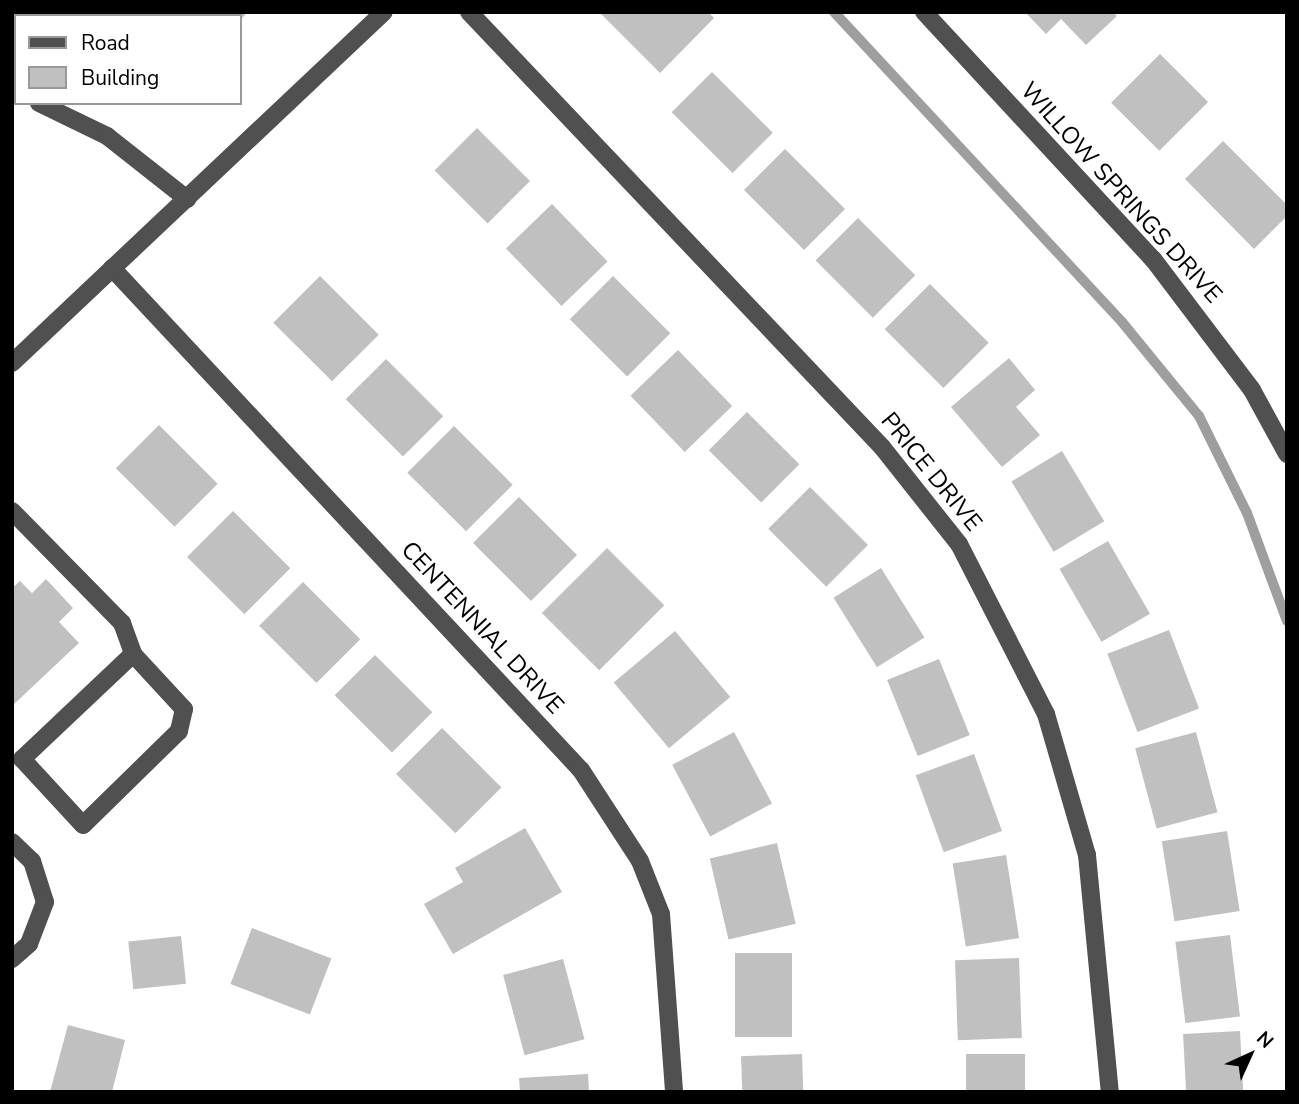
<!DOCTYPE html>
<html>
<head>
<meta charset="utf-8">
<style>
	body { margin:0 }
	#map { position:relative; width:1299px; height:1104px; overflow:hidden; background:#fff; font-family:"Nunito Sans",sans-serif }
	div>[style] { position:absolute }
	.stream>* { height:10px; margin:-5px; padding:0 5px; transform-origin:5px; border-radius:5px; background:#9e9e9e }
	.building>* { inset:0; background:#c0c0c0; transform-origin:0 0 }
	.minor>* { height:18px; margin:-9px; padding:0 9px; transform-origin:9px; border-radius:9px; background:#505050 }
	span { translate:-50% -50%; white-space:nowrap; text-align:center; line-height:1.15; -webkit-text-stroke:6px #fff; paint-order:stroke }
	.street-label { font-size:24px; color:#000 }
	.frame { position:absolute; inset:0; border:14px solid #000; pointer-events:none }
	.legend { position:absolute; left:14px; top:14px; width:228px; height:91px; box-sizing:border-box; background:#fff; border:2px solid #999; margin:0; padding:9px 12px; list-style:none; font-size:21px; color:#000 }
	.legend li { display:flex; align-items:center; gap:14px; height:35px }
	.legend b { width:35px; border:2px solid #999 }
	.north { position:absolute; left:1215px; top:1020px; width:70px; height:70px; -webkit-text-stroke:5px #fff; paint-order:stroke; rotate:45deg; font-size:19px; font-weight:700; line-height:28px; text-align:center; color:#000 }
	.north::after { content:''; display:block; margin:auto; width:24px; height:32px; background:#000; clip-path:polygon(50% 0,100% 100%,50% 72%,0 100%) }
</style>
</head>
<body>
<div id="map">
	<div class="stream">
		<div style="left:834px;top:12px;width:423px;rotate:47.1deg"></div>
		<div style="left:1122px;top:322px;width:122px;rotate:50.7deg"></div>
		<div style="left:1199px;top:416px;width:108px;rotate:63.7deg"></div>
		<div style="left:1247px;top:513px;width:115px;rotate:69.7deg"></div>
	</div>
	<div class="building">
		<div style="clip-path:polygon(172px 12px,248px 12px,240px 20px)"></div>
		<div style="clip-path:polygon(599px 12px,708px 12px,714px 18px,660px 73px)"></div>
		<div style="clip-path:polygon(1025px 12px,1113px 12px,1117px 16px,1086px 45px,1061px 19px,1046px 34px)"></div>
		<div style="left:1160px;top:54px;width:68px;height:69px;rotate:45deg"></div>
		<div style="left:712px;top:72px;width:86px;height:57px;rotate:45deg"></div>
		<div style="left:477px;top:128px;width:75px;height:60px;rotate:45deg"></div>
		<div style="clip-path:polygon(1223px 141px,1287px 205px,1287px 216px,1254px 249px,1185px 179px)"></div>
		<div style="left:785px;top:149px;width:85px;height:58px;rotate:45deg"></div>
		<div style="left:552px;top:204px;width:80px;height:64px;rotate:46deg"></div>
		<div style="left:858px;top:218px;width:81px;height:60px;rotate:45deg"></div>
		<div style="left:320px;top:276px;width:83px;height:66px;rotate:45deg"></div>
		<div style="left:613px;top:276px;width:81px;height:61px;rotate:45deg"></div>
		<div style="left:930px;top:284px;width:83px;height:64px;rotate:45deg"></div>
		<div style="left:678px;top:350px;width:78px;height:66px;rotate:46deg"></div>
		<div style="clip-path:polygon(1009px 358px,1035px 390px,1016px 407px,1040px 435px,1002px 467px,951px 407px)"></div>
		<div style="left:386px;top:359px;width:81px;height:57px;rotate:45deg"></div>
		<div style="left:747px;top:412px;width:74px;height:54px;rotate:45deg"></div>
		<div style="left:159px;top:425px;width:83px;height:61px;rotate:45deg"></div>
		<div style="left:454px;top:426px;width:83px;height:66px;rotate:45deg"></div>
		<div style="left:1062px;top:451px;width:82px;height:59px;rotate:59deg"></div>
		<div style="left:810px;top:487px;width:82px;height:59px;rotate:45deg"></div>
		<div style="left:519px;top:497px;width:82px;height:65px;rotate:45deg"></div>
		<div style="left:233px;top:511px;width:81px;height:65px;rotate:45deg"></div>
		<div style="left:1108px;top:541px;width:84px;height:56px;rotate:60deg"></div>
		<div style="left:607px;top:548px;width:81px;height:92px;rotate:45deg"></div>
		<div style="left:881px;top:568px;width:82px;height:56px;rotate:58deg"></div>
		<div style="clip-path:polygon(46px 579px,73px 608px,59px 622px,79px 643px,12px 706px,12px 588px,20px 581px,32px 593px)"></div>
		<div style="left:303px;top:582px;width:81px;height:62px;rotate:45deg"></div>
		<div style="left:1169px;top:630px;width:84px;height:66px;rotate:69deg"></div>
		<div style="left:675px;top:631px;width:86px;height:80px;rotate:50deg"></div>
		<div style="left:375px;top:655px;width:81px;height:57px;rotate:45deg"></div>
		<div style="left:939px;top:659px;width:82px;height:56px;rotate:68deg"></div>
		<div style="left:442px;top:728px;width:84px;height:65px;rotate:45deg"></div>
		<div style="left:734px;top:732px;width:81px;height:70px;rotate:62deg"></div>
		<div style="left:1196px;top:732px;width:83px;height:63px;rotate:75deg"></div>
		<div style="left:974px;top:754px;width:82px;height:62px;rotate:70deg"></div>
		<div style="clip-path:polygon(525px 828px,562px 892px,453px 954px,424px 904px,463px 882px,455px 868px)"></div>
		<div style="left:1227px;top:831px;width:81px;height:66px;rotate:81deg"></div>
		<div style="left:777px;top:843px;width:83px;height:69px;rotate:77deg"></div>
		<div style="left:1006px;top:855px;width:84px;height:54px;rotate:81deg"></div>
		<div style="left:252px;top:928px;width:85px;height:60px;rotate:21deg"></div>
		<div style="left:1230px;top:935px;width:82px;height:55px;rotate:83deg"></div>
		<div style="left:181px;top:936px;width:48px;height:53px;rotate:84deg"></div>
		<div style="left:735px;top:953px;width:57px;height:84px"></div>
		<div style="left:1019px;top:958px;width:80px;height:64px;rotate:88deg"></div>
		<div style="left:563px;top:959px;width:83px;height:62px;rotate:75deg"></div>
		<div style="clip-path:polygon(68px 1025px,125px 1040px,112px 1092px,50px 1092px)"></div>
		<div style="left:1240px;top:1031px;width:61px;height:57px;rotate:87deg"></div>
		<div style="left:802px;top:1054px;width:38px;height:61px;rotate:88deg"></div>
		<div style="left:1025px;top:1054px;width:38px;height:59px;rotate:90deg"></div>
		<div style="clip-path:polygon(588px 1074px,589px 1092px,520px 1092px,519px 1078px)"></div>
	</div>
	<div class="minor">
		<div style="left:469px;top:12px;width:600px;rotate:46.49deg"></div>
		<div style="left:882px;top:447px;width:124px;rotate:51.6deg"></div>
		<div style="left:959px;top:544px;width:191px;rotate:62.9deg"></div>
		<div style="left:1046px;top:714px;width:147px;rotate:73.8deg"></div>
		<div style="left:1087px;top:855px;width:238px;rotate:84.5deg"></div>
		<div style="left:924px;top:12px;width:337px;rotate:47.2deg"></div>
		<div style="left:1153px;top:259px;width:164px;rotate:52.9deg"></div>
		<div style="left:1252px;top:390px;width:73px;rotate:61.3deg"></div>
		<div style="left:12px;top:91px;width:4px;rotate:14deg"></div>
		<div style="left:39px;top:103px;width:76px;rotate:25.9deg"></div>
		<div style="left:107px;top:136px;width:102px;rotate:38.2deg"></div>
		<div style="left:112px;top:268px;width:687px;rotate:46.95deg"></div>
		<div style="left:581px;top:770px;width:108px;rotate:57deg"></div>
		<div style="left:640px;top:861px;width:57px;rotate:68.4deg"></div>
		<div style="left:661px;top:914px;width:178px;rotate:85.8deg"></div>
		<div style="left:12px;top:363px;width:511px;rotate:-43.34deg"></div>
		<div style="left:12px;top:511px;width:157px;rotate:45.5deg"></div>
		<div style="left:122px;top:623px;width:33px;rotate:70deg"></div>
		<div style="left:133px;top:654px;width:75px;rotate:47.2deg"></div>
		<div style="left:184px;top:709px;width:23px;rotate:103deg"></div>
		<div style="left:179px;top:731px;width:134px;rotate:135.6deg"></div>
		<div style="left:83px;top:825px;width:90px;rotate:-132.7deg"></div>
		<div style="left:22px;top:759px;width:153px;rotate:-43.4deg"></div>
		<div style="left:12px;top:842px;width:28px;rotate:44deg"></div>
		<div style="left:32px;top:861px;width:43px;rotate:72.4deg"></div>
		<div style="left:45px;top:902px;width:45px;rotate:110.9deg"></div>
		<div style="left:29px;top:944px;width:23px;rotate:139deg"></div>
	</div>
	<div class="street-label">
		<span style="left:1121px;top:193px;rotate:48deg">WILLOW SPRINGS DRIVE</span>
		<span style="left:931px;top:472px;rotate:51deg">PRICE DRIVE</span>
		<span style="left:482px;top:628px;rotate:47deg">CENTENNIAL DRIVE</span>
	</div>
	<div class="frame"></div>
	<ul class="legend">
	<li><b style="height:9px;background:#505050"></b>Road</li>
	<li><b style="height:19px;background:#c0c0c0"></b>Building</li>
	</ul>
	<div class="north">N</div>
</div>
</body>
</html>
